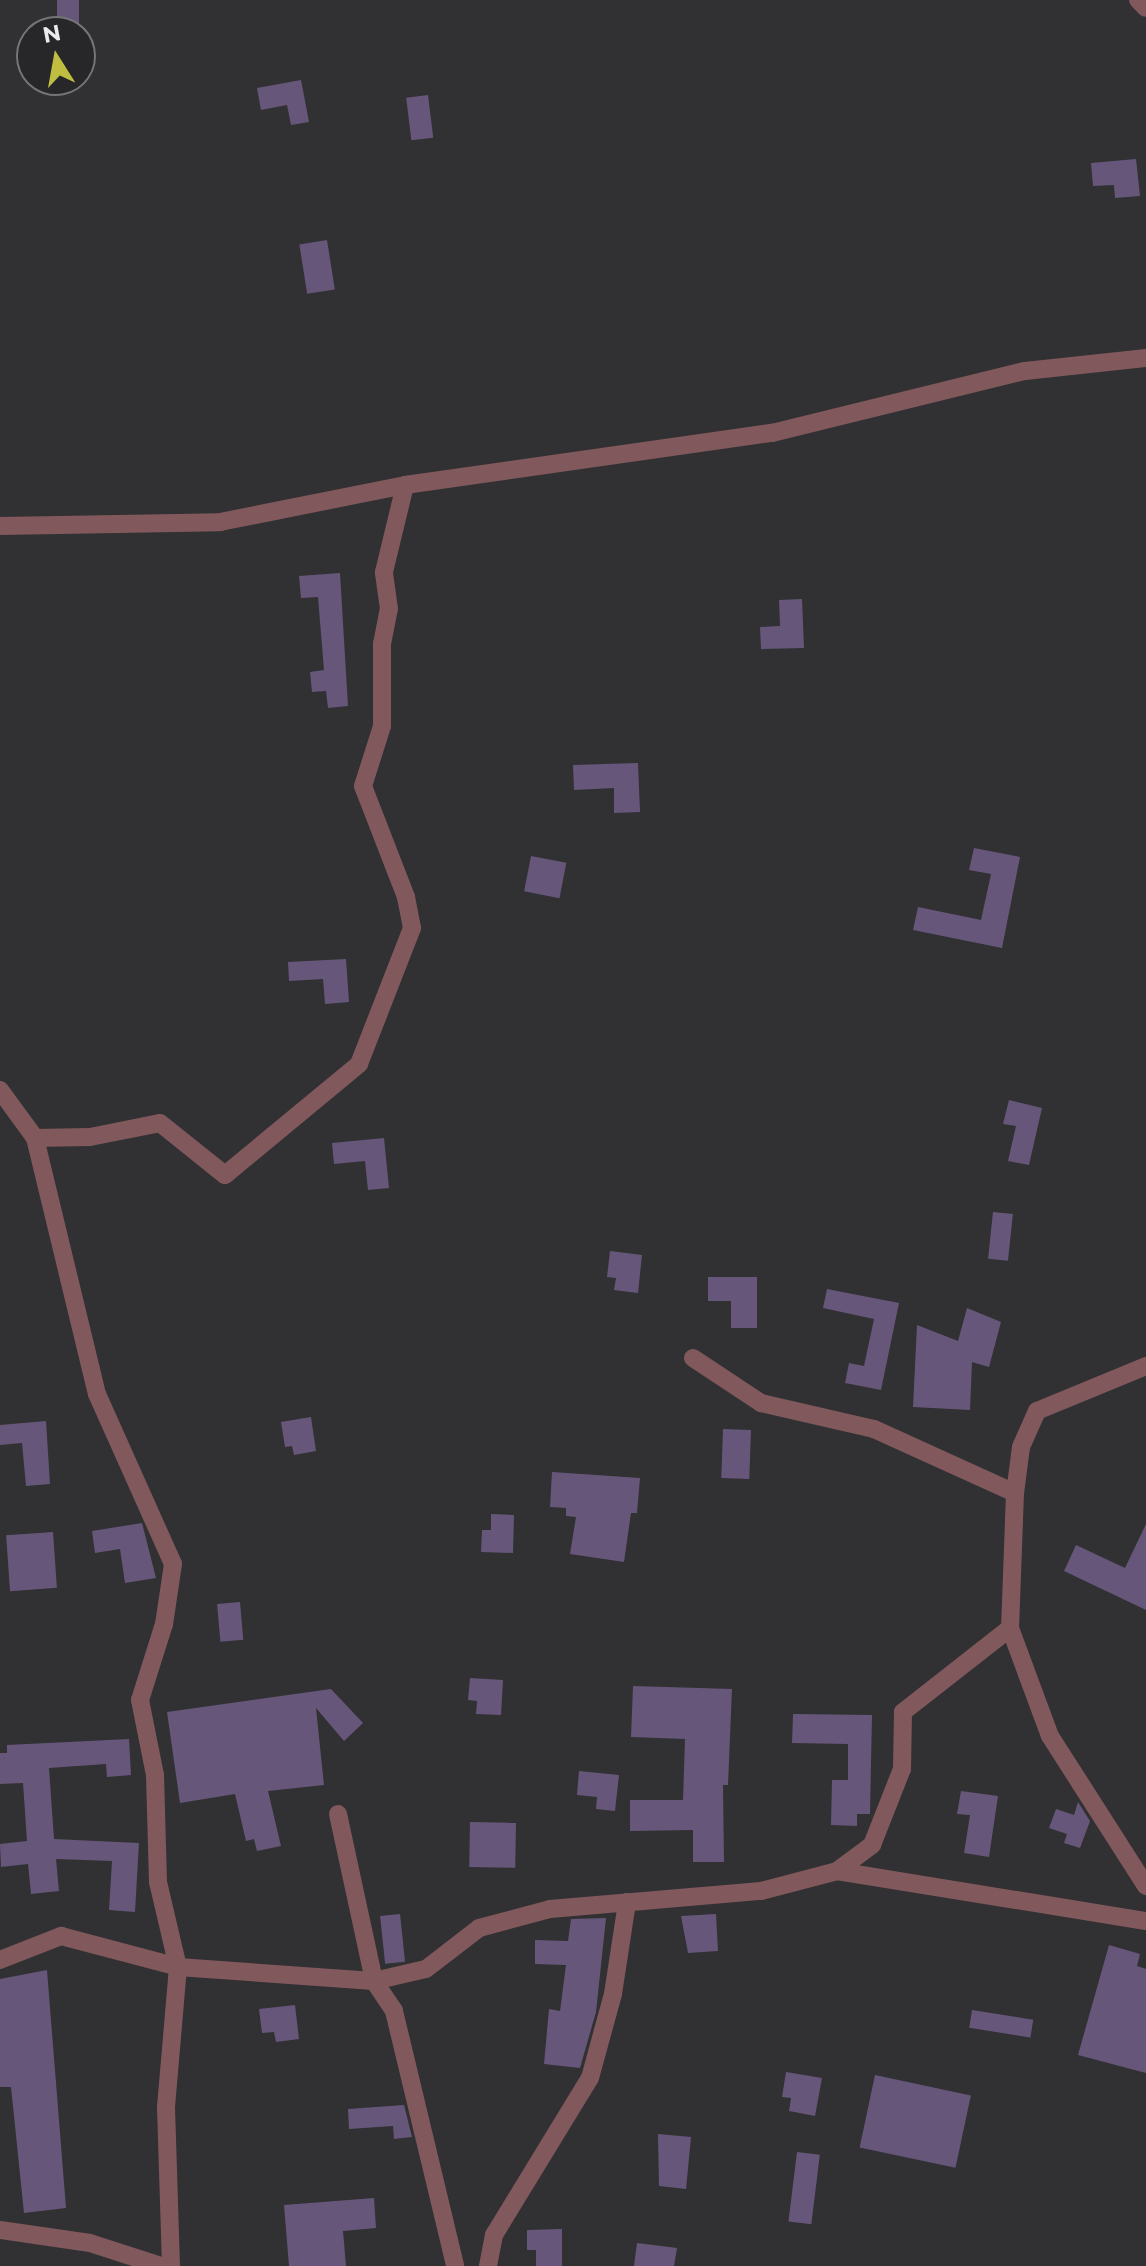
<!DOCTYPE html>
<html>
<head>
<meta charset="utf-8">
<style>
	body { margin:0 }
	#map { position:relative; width:1146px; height:2266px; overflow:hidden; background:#313033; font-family:Montserrat,sans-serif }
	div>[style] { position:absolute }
	.building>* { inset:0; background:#66577a; transform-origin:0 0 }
	.street>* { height:18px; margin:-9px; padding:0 9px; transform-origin:9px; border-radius:9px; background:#81595c }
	span { translate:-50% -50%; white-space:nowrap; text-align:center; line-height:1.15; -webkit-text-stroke:6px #272629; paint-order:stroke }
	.north { position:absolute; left:16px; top:16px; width:80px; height:80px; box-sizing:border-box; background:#272629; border:2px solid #757477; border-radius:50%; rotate:349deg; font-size:22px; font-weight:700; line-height:32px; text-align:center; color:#ebeaec }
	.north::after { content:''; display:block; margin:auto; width:28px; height:36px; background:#bfbe41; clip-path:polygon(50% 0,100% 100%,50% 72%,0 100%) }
</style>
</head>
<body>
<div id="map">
	<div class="building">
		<div style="left:57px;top:0;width:22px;height:28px"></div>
		<div style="clip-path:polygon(301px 80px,309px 122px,291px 125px,287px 105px,261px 110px,257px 88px)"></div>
		<div style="left:428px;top:95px;width:43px;height:22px;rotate:83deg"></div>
		<div style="clip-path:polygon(1136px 159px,1140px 196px,1115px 198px,1114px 185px,1093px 186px,1091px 163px)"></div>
		<div style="left:327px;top:240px;width:50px;height:28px;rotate:81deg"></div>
		<div style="clip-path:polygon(340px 573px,348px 706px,328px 708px,326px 691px,312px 692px,310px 672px,324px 670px,318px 597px,301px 598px,299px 576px)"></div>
		<div style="clip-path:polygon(802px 599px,804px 648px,761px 649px,760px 627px,780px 626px,779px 600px)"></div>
		<div style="clip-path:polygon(638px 763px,640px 812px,614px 813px,614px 788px,574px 790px,573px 765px)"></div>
		<div style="clip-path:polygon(974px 848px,1020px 857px,1002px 948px,913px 930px,918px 907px,981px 920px,991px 874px,969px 870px)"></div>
		<div style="left:531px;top:856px;width:36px;height:36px;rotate:11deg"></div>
		<div style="clip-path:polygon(346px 959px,349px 1002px,325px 1004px,323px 979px,289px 981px,288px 962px)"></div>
		<div style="clip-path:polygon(1009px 1100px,1042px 1108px,1029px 1165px,1008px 1161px,1016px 1126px,1003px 1124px)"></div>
		<div style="clip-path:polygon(384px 1138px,389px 1188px,368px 1190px,365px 1161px,334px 1164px,332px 1143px)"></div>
		<div style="left:993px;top:1212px;width:20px;height:47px;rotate:6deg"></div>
		<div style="clip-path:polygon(610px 1251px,642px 1255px,638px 1293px,614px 1290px,616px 1278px,607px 1277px)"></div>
		<div style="clip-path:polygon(708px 1277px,757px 1277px,757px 1328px,731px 1328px,731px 1301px,708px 1301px)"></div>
		<div style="clip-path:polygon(827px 1289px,899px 1303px,881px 1390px,845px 1383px,849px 1363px,864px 1366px,874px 1319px,823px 1308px)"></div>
		<div style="clip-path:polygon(967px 1308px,1001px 1322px,989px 1367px,972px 1362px,970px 1410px,913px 1407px,917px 1325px,958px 1341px)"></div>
		<div style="clip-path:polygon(311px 1417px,316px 1451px,294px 1455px,292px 1446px,285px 1447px,281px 1422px)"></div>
		<div style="clip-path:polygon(46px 1421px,50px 1484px,26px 1486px,22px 1443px,0 1445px,0 1425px)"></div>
		<div style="left:723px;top:1429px;width:28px;height:49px;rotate:2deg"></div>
		<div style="clip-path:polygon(552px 1472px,640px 1478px,637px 1513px,631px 1513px,624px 1562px,570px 1554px,576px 1517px,566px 1516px,566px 1508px,550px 1507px)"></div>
		<div style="clip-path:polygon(491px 1514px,514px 1515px,513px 1553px,481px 1552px,482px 1530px,491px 1530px)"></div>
		<div style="clip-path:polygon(142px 1523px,156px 1578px,125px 1583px,120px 1549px,95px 1553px,92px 1531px)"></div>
		<div style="clip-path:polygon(1146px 1524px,1146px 1610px,1064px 1571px,1076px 1545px,1125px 1568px)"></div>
		<div style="left:53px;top:1532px;width:56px;height:47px;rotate:86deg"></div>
		<div style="left:240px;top:1602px;width:38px;height:23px;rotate:85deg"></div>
		<div style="clip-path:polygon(470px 1678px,503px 1680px,501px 1715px,476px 1714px,477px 1701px,468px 1700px)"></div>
		<div style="clip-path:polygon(633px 1686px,732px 1689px,728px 1785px,723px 1785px,724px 1862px,693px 1862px,693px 1830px,630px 1831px,630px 1800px,683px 1800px,685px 1739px,631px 1737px)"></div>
		<div style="clip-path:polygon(331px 1689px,363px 1723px,344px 1741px,316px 1708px,324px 1785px,268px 1791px,281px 1846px,257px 1851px,254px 1839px,246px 1841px,235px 1794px,180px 1803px,167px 1712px)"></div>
		<div style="clip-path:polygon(793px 1714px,872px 1715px,870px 1814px,857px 1814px,857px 1826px,831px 1825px,832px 1780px,848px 1780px,848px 1744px,792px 1743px)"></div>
		<div style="clip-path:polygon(129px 1739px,131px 1775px,107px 1777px,106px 1764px,49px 1768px,54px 1839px,139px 1843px,135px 1912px,109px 1910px,112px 1861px,56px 1859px,59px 1891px,31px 1894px,28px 1864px,1px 1867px,0 1844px,27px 1841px,23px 1783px,0 1784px,0 1753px,7px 1753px,7px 1745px)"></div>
		<div style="clip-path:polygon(579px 1771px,619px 1775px,615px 1811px,596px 1809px,597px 1797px,577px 1795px)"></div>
		<div style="clip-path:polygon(961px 1791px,998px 1796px,989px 1857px,964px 1853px,970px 1815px,957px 1814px)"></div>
		<div style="clip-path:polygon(1078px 1802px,1090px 1821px,1080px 1848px,1064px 1843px,1067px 1834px,1049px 1828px,1056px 1809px,1074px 1815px)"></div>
		<div style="left:470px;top:1822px;width:46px;height:45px;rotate:1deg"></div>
		<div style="left:400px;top:1914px;width:48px;height:20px;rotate:84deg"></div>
		<div style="clip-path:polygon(716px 1914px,718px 1951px,688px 1953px,681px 1916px)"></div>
		<div style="clip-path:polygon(606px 1918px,596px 2012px,580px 2068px,544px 2064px,549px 2009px,560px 2011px,566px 1965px,535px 1964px,535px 1940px,568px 1941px,571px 1919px)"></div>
		<div style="clip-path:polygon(1109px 1945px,1140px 1954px,1137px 1966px,1146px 1969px,1146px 2073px,1078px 2055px)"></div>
		<div style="clip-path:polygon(47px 1970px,66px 2208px,24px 2213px,11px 2087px,0 2087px,0 1979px)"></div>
		<div style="clip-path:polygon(295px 2005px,299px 2039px,276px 2042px,274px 2032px,262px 2033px,259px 2009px)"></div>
		<div style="left:972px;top:2010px;width:62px;height:18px;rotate:9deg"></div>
		<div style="clip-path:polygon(786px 2072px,822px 2078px,815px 2116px,789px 2111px,791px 2098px,782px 2097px)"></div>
		<div style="left:875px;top:2075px;width:98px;height:74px;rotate:12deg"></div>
		<div style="clip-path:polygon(404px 2105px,412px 2137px,394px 2139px,393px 2126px,349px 2129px,348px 2109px)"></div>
		<div style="clip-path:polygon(658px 2134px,691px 2137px,686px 2189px,659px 2186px)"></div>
		<div style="left:797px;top:2152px;width:23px;height:70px;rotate:7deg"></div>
		<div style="clip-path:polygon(374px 2198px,376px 2228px,343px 2231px,346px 2266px,289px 2266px,284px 2205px)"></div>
		<div style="clip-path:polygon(562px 2229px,562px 2266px,536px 2266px,536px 2250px,527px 2250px,527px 2230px)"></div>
		<div style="clip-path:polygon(637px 2243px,677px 2248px,674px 2266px,634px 2266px)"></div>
	</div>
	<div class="street">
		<div style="left:1138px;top:0;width:11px;rotate:45deg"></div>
		<div style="left:0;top:526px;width:220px;rotate:-1deg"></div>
		<div style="left:220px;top:522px;width:189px;rotate:-11.3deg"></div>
		<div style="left:405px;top:485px;width:371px;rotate:-8.1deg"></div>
		<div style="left:772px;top:433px;width:260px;rotate:-13.8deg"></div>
		<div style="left:1025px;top:371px;width:122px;rotate:-6.1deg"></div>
		<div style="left:0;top:1090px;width:59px;rotate:53.9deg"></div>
		<div style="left:35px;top:1138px;width:263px;rotate:76.4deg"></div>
		<div style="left:97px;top:1394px;width:186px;rotate:65.9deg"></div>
		<div style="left:173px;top:1564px;width:61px;rotate:98.5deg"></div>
		<div style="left:164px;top:1624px;width:80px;rotate:107.5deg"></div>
		<div style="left:140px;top:1700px;width:76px;rotate:78.7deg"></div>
		<div style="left:155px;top:1775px;width:107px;rotate:88.4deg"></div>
		<div style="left:158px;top:1882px;width:87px;rotate:76.8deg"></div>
		<div style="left:178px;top:1967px;width:141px;rotate:94.9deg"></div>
		<div style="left:166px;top:2107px;width:159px;rotate:88.2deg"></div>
		<div style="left:35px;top:1138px;width:55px;rotate:-1deg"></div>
		<div style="left:90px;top:1137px;width:71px;rotate:-11.3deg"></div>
		<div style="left:160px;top:1123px;width:83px;rotate:38.7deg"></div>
		<div style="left:225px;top:1175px;width:174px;rotate:-39.6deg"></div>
		<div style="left:359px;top:1064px;width:146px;rotate:-68.7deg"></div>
		<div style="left:412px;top:928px;width:32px;rotate:-101deg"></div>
		<div style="left:406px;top:897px;width:119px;rotate:-111.2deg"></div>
		<div style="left:363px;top:786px;width:63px;rotate:-72.4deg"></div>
		<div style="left:382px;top:726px;width:82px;rotate:-90deg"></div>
		<div style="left:382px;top:644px;width:36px;rotate:-79deg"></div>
		<div style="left:389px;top:609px;width:37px;rotate:-98deg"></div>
		<div style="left:384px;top:572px;width:89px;rotate:-76.4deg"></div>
		<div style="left:693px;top:1358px;width:82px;rotate:33.5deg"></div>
		<div style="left:761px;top:1403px;width:116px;rotate:13deg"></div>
		<div style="left:874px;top:1429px;width:155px;rotate:24.4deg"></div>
		<div style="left:1146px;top:1366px;width:118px;rotate:157.6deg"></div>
		<div style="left:1037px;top:1411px;width:39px;rotate:114deg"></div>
		<div style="left:1021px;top:1447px;width:46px;rotate:97.4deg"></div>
		<div style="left:1015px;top:1493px;width:135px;rotate:92.1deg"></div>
		<div style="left:1010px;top:1628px;width:115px;rotate:69.7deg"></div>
		<div style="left:1050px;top:1736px;width:178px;rotate:57.4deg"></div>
		<div style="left:338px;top:1814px;width:171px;rotate:77.8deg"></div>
		<div style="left:374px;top:1981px;width:36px;rotate:56deg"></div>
		<div style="left:394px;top:2011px;width:262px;rotate:76.5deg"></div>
		<div style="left:837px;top:1871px;width:44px;rotate:-36.6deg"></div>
		<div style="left:872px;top:1845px;width:82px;rotate:-68.5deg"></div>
		<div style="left:902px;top:1769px;width:57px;rotate:-89deg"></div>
		<div style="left:903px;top:1712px;width:136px;rotate:-38.1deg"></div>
		<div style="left:0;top:1960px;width:66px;rotate:-21.5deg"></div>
		<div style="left:61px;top:1936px;width:121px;rotate:14.8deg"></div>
		<div style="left:178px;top:1967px;width:196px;rotate:4.1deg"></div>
		<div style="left:374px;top:1981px;width:53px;rotate:-13deg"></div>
		<div style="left:426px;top:1969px;width:67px;rotate:-37.7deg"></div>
		<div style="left:479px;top:1928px;width:73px;rotate:-15deg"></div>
		<div style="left:550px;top:1909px;width:212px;rotate:-4.9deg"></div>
		<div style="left:761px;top:1891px;width:79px;rotate:-14.7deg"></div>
		<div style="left:837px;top:1871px;width:313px;rotate:9.2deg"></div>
		<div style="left:0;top:2230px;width:91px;rotate:8.2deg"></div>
		<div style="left:90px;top:2243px;width:75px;rotate:17.9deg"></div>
		<div style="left:488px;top:2266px;width:32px;rotate:-79deg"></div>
		<div style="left:494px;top:2235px;width:184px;rotate:-58.6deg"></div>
		<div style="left:590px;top:2078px;width:87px;rotate:-74.7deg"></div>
		<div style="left:613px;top:1994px;width:93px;rotate:-81.3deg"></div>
	</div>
	<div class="north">N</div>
</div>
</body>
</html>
